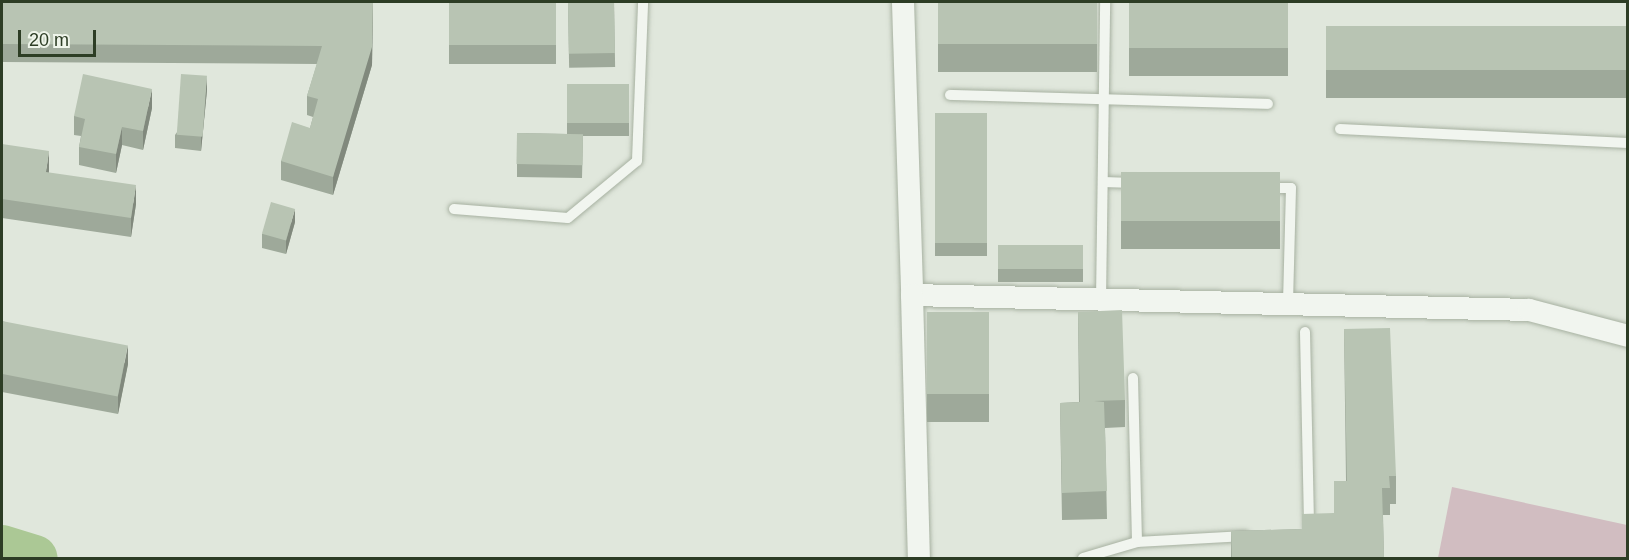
<!DOCTYPE html>
<html>
<head>
<meta charset="utf-8">
<style>
	body { margin:0 }
	#map { position:relative; width:1629px; height:560px; overflow:hidden; background:#e0e7dc; font-family:Arial,sans-serif }
	div>[style] { position:absolute }
	.green>* { inset:0; background:#d1bdc1 }
	.river>* { height:46px; margin:-23px; padding:0 23px; transform-origin:23px; border-radius:23px; background:#abc895 }
	.roads { filter:drop-shadow(0 0 2px #a7b1a1) drop-shadow(0 0 2px #a7b1a1) }
	.service>* { height:10px; margin:-5px; padding:0 5px; transform-origin:5px; border-radius:5px; background:#f1f5ef }
	.minor>* { height:22px; margin:-11px; padding:0 11px; transform-origin:11px; border-radius:11px; background:#f1f5ef }
	.wall>* { inset:0; background:#9ea99a; transform-origin:0 0 }
	.shaded-wall>* { inset:0; background:#81897d }
	.building>* { inset:0; background:#b8c4b3; transform-origin:0 0 }
	span { translate:-50% -50%; white-space:nowrap; text-align:center; line-height:1.15; -webkit-text-stroke:4.5px #eff5eb; paint-order:stroke }
	.frame { position:absolute; inset:0; border:3px solid #2d3d25; pointer-events:none }
	.scale { position:absolute; left:18px; top:30px; width:78px; height:27px; box-sizing:border-box; border:3px solid #2d3d25; border-top:0; padding-left:8px; font-size:18px; line-height:21px; white-space:nowrap; color:#2d3d25; -webkit-text-stroke:4px #eff5eb; paint-order:stroke }
</style>
</head>
<body>
<div id="map">
	<div class="green">
		<div style="clip-path:polygon(1452px 487px,1627px 525px,1627px 558px,1438px 558px)"></div>
	</div>
	<div class="river">
		<div style="left:2px;top:548px;width:34px;rotate:17deg"></div>
	</div>
	<div class="roads">
		<div class="service">
			<div style="left:950px;top:95px;width:318px;rotate:1.6deg"></div>
			<div style="left:1340px;top:129px;width:288px;rotate:2.8deg"></div>
			<div style="left:1103px;top:182px;width:31px;rotate:2deg"></div>
			<div style="left:1267px;top:188px;width:24px"></div>
			<div style="left:1291px;top:188px;width:117px;rotate:91.5deg"></div>
			<div style="left:454px;top:209px;width:114px;rotate:4.5deg"></div>
			<div style="left:568px;top:218px;width:89px;rotate:-39.6deg"></div>
			<div style="left:637px;top:161px;width:159px;rotate:-87.8deg"></div>
			<div style="left:1101px;top:300px;width:298px;rotate:-89.2deg"></div>
			<div style="left:1305px;top:332px;width:196px;rotate:88.8deg"></div>
			<div style="left:1133px;top:378px;width:164px;rotate:88.6deg"></div>
			<div style="left:1083px;top:558px;width:56px;rotate:-16.5deg"></div>
			<div style="left:1137px;top:542px;width:108px;rotate:-3.2deg"></div>
		</div>
		<div class="minor">
			<div style="left:903px;top:2px;width:293px;rotate:88.2deg"></div>
			<div style="left:912px;top:295px;width:617px;rotate:1.39deg"></div>
			<div style="left:1529px;top:310px;width:102px;rotate:14.7deg"></div>
			<div style="left:912px;top:295px;width:263px;rotate:88.5deg"></div>
		</div>
	</div>
	<div class="wall">
		<div style="clip-path:polygon(2px 2px,373px 2px,372px 65px,333px 195px,281px 180px,281px 161px,310px 128px,313px 117px,307px 115px,307px 96px,317px 64px,2px 62px)"></div>
		<div style="left:449px;top:2px;width:107px;height:62px"></div>
		<div style="left:614px;top:2px;width:65px;height:46px;rotate:89deg"></div>
		<div style="left:938px;top:2px;width:159px;height:70px"></div>
		<div style="left:1129px;top:2px;width:159px;height:74px"></div>
		<div style="left:1326px;top:26px;width:302px;height:72px"></div>
		<div style="clip-path:polygon(567px 84px,629px 84px,629px 136px,583px 136px,582px 178px,517px 177px,517px 133px,567px 134px)"></div>
		<div style="clip-path:polygon(207px 90px,201px 151px,175px 148px,175px 135px)"></div>
		<div style="clip-path:polygon(152px 108px,143px 150px,122px 145px,116px 173px,79px 165px,79px 147px,81px 136px,74px 135px,74px 116px)"></div>
		<div style="left:987px;top:113px;width:143px;height:52px;rotate:90deg"></div>
		<div style="clip-path:polygon(2px 144px,49px 170px,49px 173px,136px 204px,131px 237px,2px 218px)"></div>
		<div style="left:1121px;top:172px;width:159px;height:77px"></div>
		<div style="clip-path:polygon(295px 222px,286px 254px,262px 248px,262px 234px)"></div>
		<div style="left:998px;top:245px;width:85px;height:37px"></div>
		<div style="left:927px;top:312px;width:62px;height:110px"></div>
		<div style="clip-path:polygon(1078px 312px,1125px 400px,1125px 427px,1105px 428px,1107px 519px,1062px 520px,1060px 403px,1079px 402px)"></div>
		<div style="clip-path:polygon(2px 321px,128px 364px,118px 414px,2px 392px)"></div>
		<div style="clip-path:polygon(1344px 329px,1396px 476px,1396px 504px,1390px 504px,1390px 515px,1383px 515px,1384px 558px,1231px 558px,1231px 531px,1302px 529px,1334px 513px,1334px 481px,1346px 481px)"></div>
	</div>
	<div class="shaded-wall">
		<div style="clip-path:polygon(373px 2px,372px 65px,333px 195px,333px 177px)"></div>
		<div style="clip-path:polygon(207px 76px,207px 90px,201px 151px,201px 137px)"></div>
		<div style="clip-path:polygon(152px 89px,152px 108px,143px 150px,143px 131px)"></div>
		<div style="clip-path:polygon(122px 127px,122px 145px,116px 173px,116px 154px)"></div>
		<div style="clip-path:polygon(49px 151px,49px 170px,46px 191px,46px 172px)"></div>
		<div style="clip-path:polygon(136px 185px,136px 204px,131px 237px,131px 218px)"></div>
		<div style="clip-path:polygon(295px 209px,295px 222px,286px 254px,286px 241px)"></div>
		<div style="clip-path:polygon(128px 345px,128px 364px,118px 414px,118px 396px)"></div>
	</div>
	<div class="building">
		<div style="clip-path:polygon(2px 2px,373px 2px,372px 47px,333px 177px,281px 161px,292px 122px,310px 128px,318px 99px,307px 96px,322px 46px,2px 44px)"></div>
		<div style="left:449px;top:2px;width:107px;height:43px"></div>
		<div style="left:614px;top:2px;width:51px;height:46px;rotate:89deg"></div>
		<div style="left:938px;top:2px;width:159px;height:42px"></div>
		<div style="left:1129px;top:2px;width:159px;height:46px"></div>
		<div style="left:1326px;top:26px;width:302px;height:44px"></div>
		<div style="clip-path:polygon(83px 74px,152px 89px,143px 131px,122px 127px,116px 154px,79px 147px,85px 119px,74px 116px)"></div>
		<div style="left:181px;top:74px;width:26px;height:61px;rotate:4deg"></div>
		<div style="left:567px;top:84px;width:62px;height:39px"></div>
		<div style="left:987px;top:113px;width:130px;height:52px;rotate:90deg"></div>
		<div style="left:517px;top:133px;width:66px;height:31px;rotate:1deg"></div>
		<div style="clip-path:polygon(2px 144px,49px 151px,46px 172px,136px 185px,131px 218px,2px 199px)"></div>
		<div style="left:1121px;top:172px;width:159px;height:49px"></div>
		<div style="left:271px;top:202px;width:25px;height:33px;rotate:16deg"></div>
		<div style="left:998px;top:245px;width:85px;height:24px"></div>
		<div style="clip-path:polygon(1122px 310px,1125px 400px,1094px 401px,1104px 402px,1107px 491px,1062px 493px,1060px 403px,1080px 402px,1078px 312px)"></div>
		<div style="left:927px;top:312px;width:62px;height:82px"></div>
		<div style="left:2px;top:321px;width:128px;height:52px;rotate:11deg"></div>
		<div style="clip-path:polygon(1390px 328px,1396px 476px,1389px 476px,1390px 488px,1382px 488px,1384px 558px,1232px 558px,1231px 531px,1302px 529px,1302px 514px,1334px 513px,1334px 481px,1347px 481px,1344px 329px)"></div>
	</div>
	<div class="frame"></div>
	<div class="scale">20 m</div>
</div>
</body>
</html>
